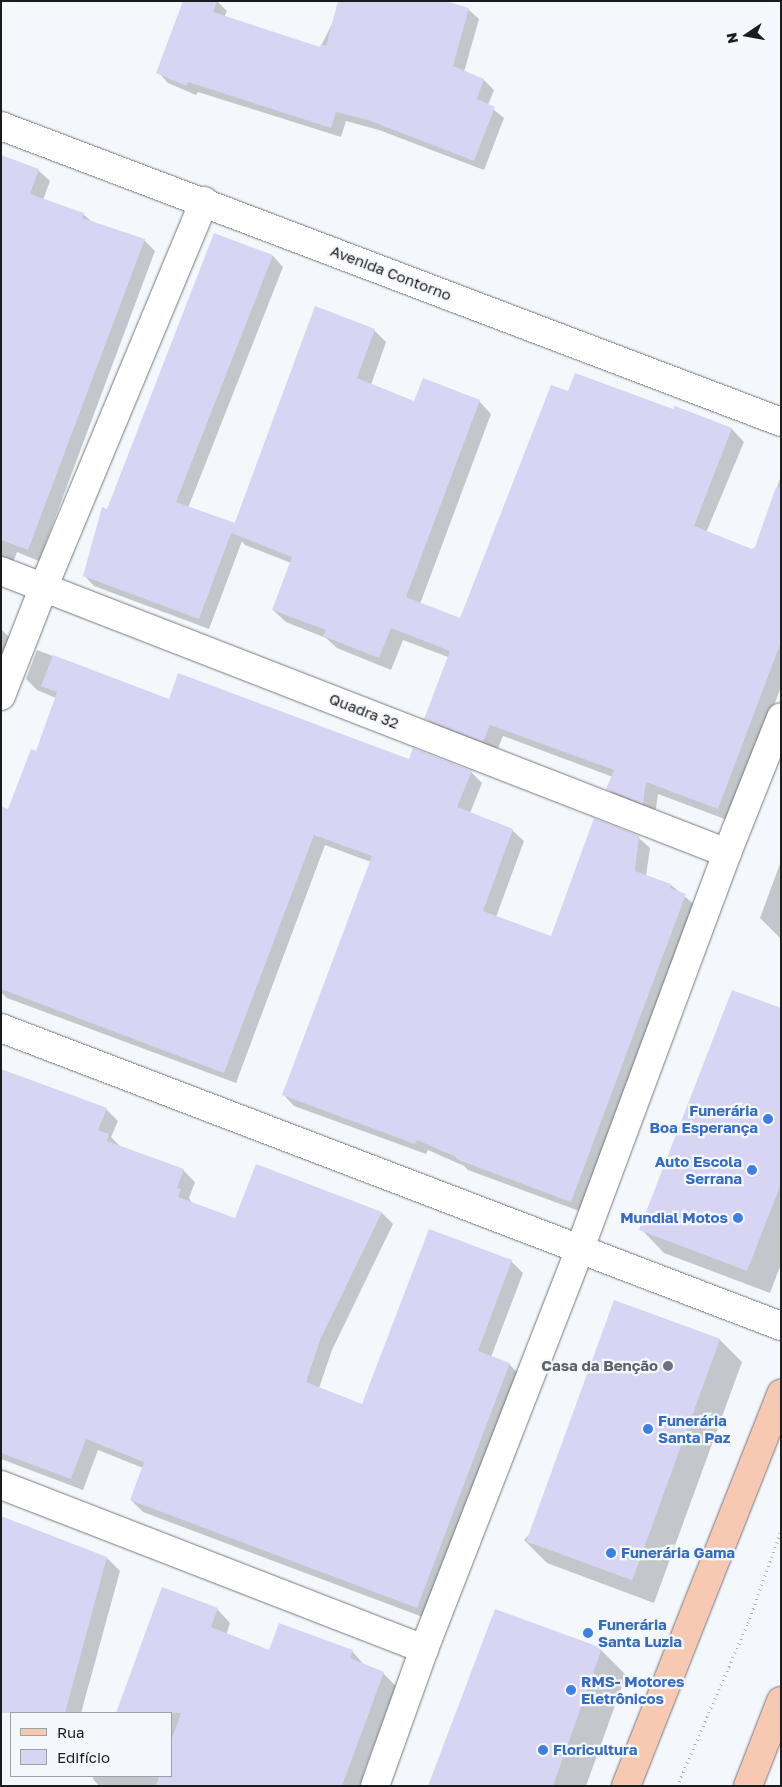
<!DOCTYPE html>
<html>
<head>
<meta charset="utf-8">
<style>
	body { margin:0 }
	#map { position:relative; width:782px; height:1787px; overflow:hidden; background:#f4f8fd; font-family:"Golos Text",sans-serif }
	div>[style] { position:absolute }
	.shadow>* { inset:0; background:#0003 }
	.building>* { inset:0; background:#d8d4f3; transform-origin:0 0 }
	.path>* { height:3px; margin-top:-1.5px; transform-origin:0; background:repeating-linear-gradient(90deg,#afb2b6 0 1px,transparent 0 5px) }
	.roads { filter:drop-shadow(0 0 1px #75787c) drop-shadow(0 0 1px #75787c) }
	.minor>* { height:28px; margin:-14px; padding:0 14px; transform-origin:14px; border-radius:14px; background:#fff }
	.primary>* { height:28px; margin:-14px; padding:0 14px; transform-origin:14px; border-radius:14px; background:#f8c9b2 }
	.dots>* { width:14px; height:14px; translate:-50% -50%; box-sizing:border-box; border:2px solid #f4f8fd; border-radius:50% }
	span { translate:-50% -50%; white-space:nowrap; text-align:center; line-height:1.15; -webkit-text-stroke:4.5px #f4f8fd; paint-order:stroke }
	.street-label { font-size:15px; color:#1b1c1e }
	.shop-label { font-size:15px; color:#366cbe; font-weight:700 }
	.right { translate:-100% -50%; text-align:right }
	.left { translate:0 -50%; text-align:left }
	.worship-label { font-size:15px; color:#5b616d; font-weight:700 }
	.frame { position:absolute; inset:0; border:2px solid #1b1c1e; pointer-events:none }
	.legend { position:absolute; left:10px; top:1712px; width:162px; height:65px; box-sizing:border-box; background:#f4f8fd; border:1px solid #9da0a4; margin:0; padding:6px 9px; list-style:none; font-size:15px; color:#1b1c1e }
	.legend li { display:flex; align-items:center; gap:10px; height:25px }
	.legend b { width:25px; border:1px solid #9da0a4 }
	.north { position:absolute; left:722px; top:10px; width:50px; height:50px; -webkit-text-stroke:4px #f4f8fd; paint-order:stroke; rotate:258deg; font-size:14px; font-weight:700; line-height:20px; text-align:center; color:#1b1c1e }
	.north::after { content:''; display:block; margin:auto; width:18px; height:22px; background:#1b1c1e; clip-path:polygon(50% 0,100% 100%,50% 72%,0 100%) }
</style>
</head>
<body>
<div id="map">
	<div class="shadow">
		<div style="clip-path:polygon(217px 1px,227px 11px,224px 17px,320px 48px,335px 18px,468px 9px,479px 19px,464px 72px,484px 80px,494px 90px,488px 105px,504px 118px,484px 170px,379px 130px,346px 121px,341px 137px,198px 92px,196px 95px,168px 83px,158px 72px)"></div>
		<div style="clip-path:polygon(1px 156px,38px 170px,50px 181px,43px 200px,83px 214px,92px 222px,144px 240px,155px 251px,39px 561px,17px 552px,11px 567px,1px 571px)"></div>
		<div style="clip-path:polygon(215px 234px,273px 256px,283px 267px,188px 508px,234px 524px,374px 330px,386px 342px,371px 385px,415px 403px,479px 401px,491px 414px,420px 604px,461px 620px,569px 393px,674px 411px,675px 407px,732px 429px,744px 442px,672px 614px,756px 548px,781px 476px,781px 687px,730px 821px,658px 794px,655px 815px,620px 801px,608px 789px,613px 777px,503px 736px,496px 753px,438px 731px,426px 718px,448px 657px,403px 640px,391px 670px,337px 648px,326px 638px,286px 622px,273px 610px,291px 563px,245px 545px,242px 541px,209px 629px,94px 586px,84px 575px)"></div>
		<div style="clip-path:polygon(1px 629px,10px 638px,1px 676px)"></div>
		<div style="clip-path:polygon(37px 650px,170px 700px,410px 761px,471px 772px,482px 783px,470px 813px,512px 830px,524px 841px,496px 917px,551px 938px,638px 837px,650px 848px,646px 876px,671px 885px,696px 906px,582px 1212px,468px 1170px,464px 1166px,428px 1150px,426px 1154px,294px 1106px,283px 1094px,371px 862px,325px 845px,236px 1083px,7px 998px,1px 992px,9px 810px,37px 753px,56px 698px,37px 690px,26px 679px)"></div>
		<div style="clip-path:polygon(781px 861px,781px 939px,760px 918px)"></div>
		<div style="clip-path:polygon(781px 1010px,781px 1264px,770px 1293px,664px 1253px,641px 1229px)"></div>
		<div style="clip-path:polygon(1px 1070px,106px 1109px,118px 1121px,111px 1137px,121px 1147px,183px 1170px,195px 1182px,189px 1198px,192px 1203px,236px 1220px,257px 1166px,382px 1213px,393px 1224px,332px 1350px,319px 1388px,363px 1406px,511px 1261px,523px 1273px,491px 1357px,509px 1364px,521px 1376px,428px 1619px,143px 1512px,131px 1500px,143px 1468px,98px 1450px,83px 1490px,1px 1459px)"></div>
		<div style="clip-path:polygon(719px 1339px,742px 1362px,654px 1603px,547px 1563px,524px 1540px)"></div>
		<div style="clip-path:polygon(107px 1558px,120px 1571px,81px 1713px,17px 1713px,1px 1706px)"></div>
		<div style="clip-path:polygon(162px 1589px,217px 1609px,230px 1623px,226px 1635px,270px 1652px,352px 1651px,365px 1666px,383px 1673px,396px 1686px,363px 1775px,370px 1782px,368px 1786px,99px 1786px,93px 1779px,94px 1776px,171px 1776px,171px 1713px,117px 1713px)"></div>
		<div style="clip-path:polygon(601px 1650px,626px 1675px,586px 1786px,429px 1786px)"></div>
	</div>
	<div class="building">
		<div style="clip-path:polygon(183px 1px,217px 1px,213px 12px,320px 47px,321px 44px,326px 46px,338px 1px,446px 1px,469px 8px,453px 66px,484px 79px,477px 99px,495px 107px,474px 161px,368px 120px,336px 112px,331px 128px,188px 82px,186px 86px,156px 73px)"></div>
		<div style="clip-path:polygon(1px 155px,39px 169px,30px 194px,84px 213px,82px 218px,145px 239px,28px 550px,1px 540px)"></div>
		<div style="clip-path:polygon(214px 233px,273px 255px,176px 502px,235px 523px,199px 619px,83px 576px,102px 507px,107px 509px)"></div>
		<div style="clip-path:polygon(315px 306px,375px 329px,357px 378px,414px 401px,423px 378px,480px 400px,406px 597px,460px 618px,551px 385px,568px 391px,575px 373px,673px 409px,675px 406px,732px 428px,694px 526px,752px 549px,755px 547px,776px 487px,781px 488px,781px 642px,718px 809px,646px 782px,643px 804px,606px 789px,614px 770px,490px 725px,483px 742px,424px 719px,450px 651px,391px 628px,379px 658px,323px 636px,326px 630px,272px 610px,292px 557px,231px 533px)"></div>
		<div style="clip-path:polygon(53px 655px,169px 699px,178px 673px,409px 759px,413px 748px,472px 771px,457px 807px,513px 829px,483px 911px,551px 936px,594px 818px,639px 836px,635px 871px,671px 884px,670px 888px,686px 894px,571px 1202px,456px 1159px,456px 1157px,417px 1140px,415px 1144px,282px 1095px,372px 856px,314px 835px,224px 1073px,1px 989px,1px 806px,8px 809px,31px 749px,36px 751px,57px 692px,41px 686px)"></div>
		<div style="clip-path:polygon(732px 990px,781px 1008px,781px 1184px,747px 1271px,639px 1230px)"></div>
		<div style="clip-path:polygon(1px 1069px,107px 1108px,98px 1130px,109px 1134px,107px 1141px,184px 1169px,177px 1188px,181px 1189px,178px 1197px,235px 1218px,256px 1164px,382px 1212px,321px 1338px,306px 1382px,362px 1404px,429px 1229px,512px 1260px,478px 1351px,510px 1363px,417px 1608px,130px 1500px,144px 1462px,86px 1439px,71px 1479px,1px 1453px)"></div>
		<div style="left:614px;top:1300px;width:113px;height:257px;rotate:20deg"></div>
		<div style="clip-path:polygon(1px 1516px,107px 1557px,65px 1713px,1px 1713px)"></div>
		<div style="clip-path:polygon(162px 1587px,218px 1608px,211px 1627px,269px 1650px,279px 1623px,353px 1650px,350px 1658px,384px 1672px,342px 1786px,156px 1786px,159px 1776px,171px 1776px,171px 1741px,181px 1713px,116px 1713px)"></div>
		<div style="clip-path:polygon(495px 1609px,602px 1648px,553px 1786px,428px 1786px)"></div>
	</div>
	<div class="path">
		<div style="left:677px;top:1786px;width:178px;rotate:-66.5deg"></div>
		<div style="left:748px;top:1623px;width:98px;rotate:-70.3deg"></div>
	</div>
	<div class="roads">
		<div class="minor">
			<div style="left:1px;top:126px;width:834px;rotate:20.78deg"></div>
			<div style="left:1px;top:571px;width:779px;rotate:21.23deg"></div>
			<div style="left:1px;top:696px;width:118px;rotate:-68.6deg"></div>
			<div style="left:44px;top:586px;width:417px;rotate:-67.4deg"></div>
			<div style="left:1px;top:1028px;width:835px;rotate:20.91deg"></div>
			<div style="left:1px;top:1485px;width:454px;rotate:21.2deg"></div>
			<div style="left:375px;top:1786px;width:145px;rotate:-70.3deg"></div>
			<div style="left:424px;top:1649px;width:427px;rotate:-68.7deg"></div>
			<div style="left:579px;top:1251px;width:425px;rotate:-69.6deg"></div>
			<div style="left:727px;top:853px;width:146px;rotate:-68.3deg"></div>
		</div>
		<div class="primary">
			<div style="left:626px;top:1786px;width:422px;rotate:-68.4deg"></div>
			<div style="left:748px;top:1786px;width:91px;rotate:-68.8deg"></div>
		</div>
	</div>
	<div class="dots">
		<div style="left:768px;top:1119px;background:#3f7fe0"></div>
		<div style="left:752px;top:1170px;background:#3f7fe0"></div>
		<div style="left:738px;top:1218px;background:#3f7fe0"></div>
		<div style="left:668px;top:1366px;background:#6b7280"></div>
		<div style="left:648px;top:1429px;background:#3f7fe0"></div>
		<div style="left:611px;top:1553px;background:#3f7fe0"></div>
		<div style="left:588px;top:1633px;background:#3f7fe0"></div>
		<div style="left:571px;top:1690px;background:#3f7fe0"></div>
		<div style="left:543px;top:1750px;background:#3f7fe0"></div>
	</div>
	<div class="street-label">
		<span style="left:391px;top:273px;rotate:21deg">Avenida Contorno</span>
		<span style="left:364px;top:711px;rotate:21deg">Quadra 32</span>
	</div>
	<div class="shop-label">
		<span class="right" style="left:758px;top:1119px">Funerária<br>Boa Esperança</span>
		<span class="right" style="left:742px;top:1170px">Auto Escola<br>Serrana</span>
		<span class="right" style="left:728px;top:1218px">Mundial Motos</span>
		<span class="left" style="left:658px;top:1429px">Funerária<br>Santa Paz</span>
		<span class="left" style="left:621px;top:1553px">Funerária Gama</span>
		<span class="left" style="left:598px;top:1633px">Funerária<br>Santa Luzia</span>
		<span class="left" style="left:581px;top:1690px">RMS- Motores<br>Eletrônicos</span>
		<span class="left" style="left:553px;top:1750px">Floricultura</span>
	</div>
	<div class="worship-label">
		<span class="right" style="left:658px;top:1366px">Casa da Benção</span>
	</div>
	<div class="frame"></div>
	<ul class="legend">
	<li><b style="height:6px;background:#f8c9b2"></b>Rua</li>
	<li><b style="height:14px;background:#d8d4f3"></b>Edifício</li>
	</ul>
	<div class="north">N</div>
</div>
</body>
</html>
